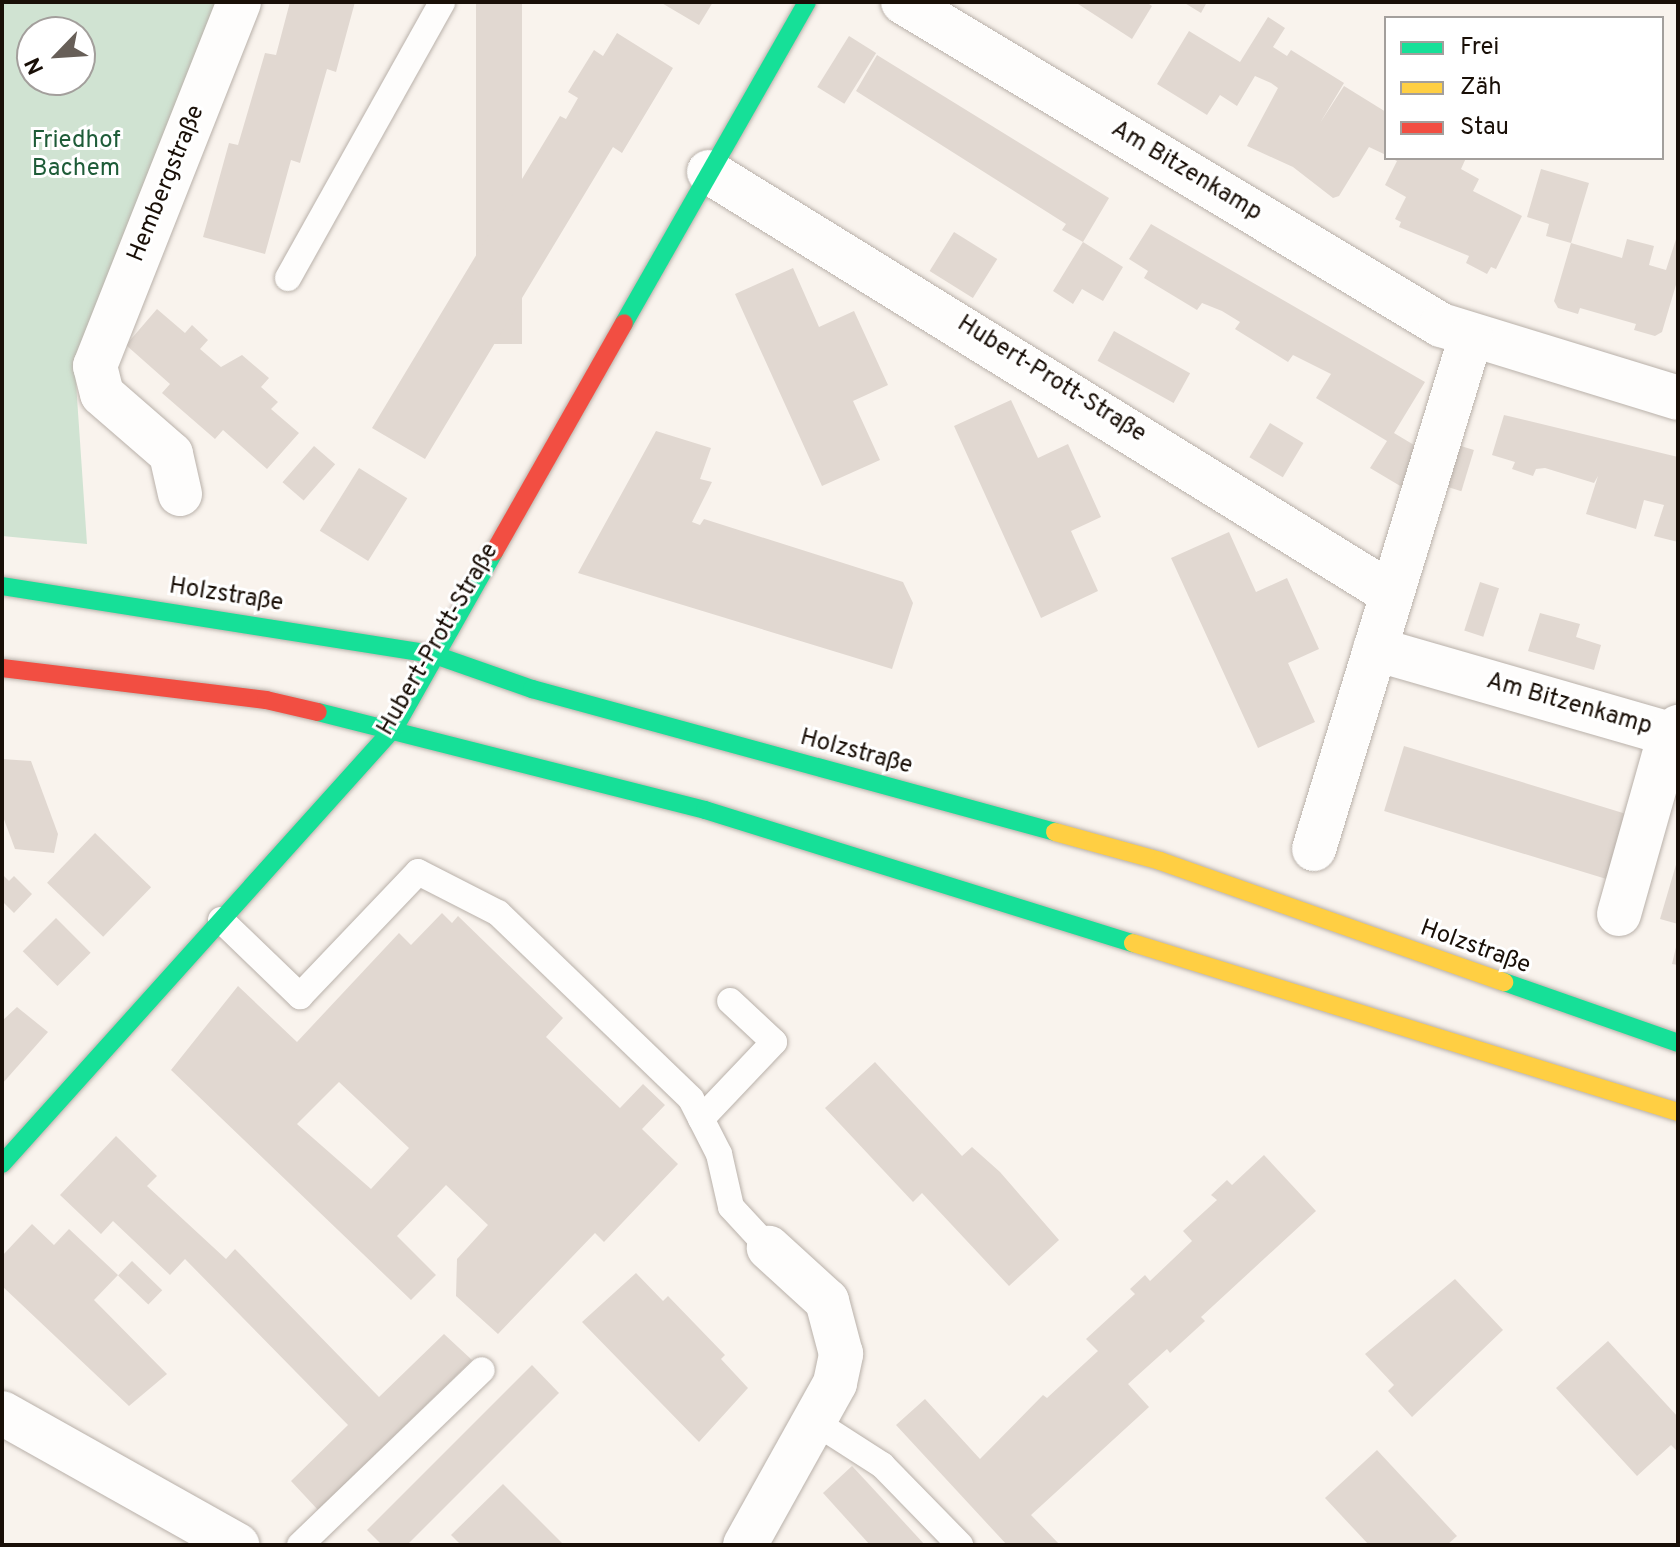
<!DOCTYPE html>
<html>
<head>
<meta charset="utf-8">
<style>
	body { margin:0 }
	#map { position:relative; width:1680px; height:1547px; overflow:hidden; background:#f9f3ed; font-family:Overpass,sans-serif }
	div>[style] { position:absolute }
	.green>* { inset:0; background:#d0e3d2 }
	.building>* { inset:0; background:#e1d8d1; transform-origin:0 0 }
	.roads { filter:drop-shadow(0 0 2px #b9b1aa) drop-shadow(0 0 2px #b9b1aa) }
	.lane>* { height:26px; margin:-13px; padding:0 13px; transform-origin:13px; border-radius:13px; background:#fefdfc }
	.street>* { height:44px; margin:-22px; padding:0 22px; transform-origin:22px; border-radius:22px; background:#fefdfc }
	.fast>* { height:18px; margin:-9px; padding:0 9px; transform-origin:9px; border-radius:9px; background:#16e098 }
	.slow>* { height:18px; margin:-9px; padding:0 9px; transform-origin:9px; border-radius:9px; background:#ffcf43 }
	.jam>* { height:18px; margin:-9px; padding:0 9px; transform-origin:9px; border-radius:9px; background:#f24e42 }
	span { translate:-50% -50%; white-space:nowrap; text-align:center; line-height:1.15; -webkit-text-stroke:6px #fff; paint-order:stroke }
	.park-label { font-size:24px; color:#1e5c38 }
	.street-label { font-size:24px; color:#190f07 }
	.frame { position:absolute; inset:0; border:4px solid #190f07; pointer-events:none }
	.legend { position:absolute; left:1384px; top:16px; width:280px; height:144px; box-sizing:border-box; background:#fff; border:2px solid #a39f9c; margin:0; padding:10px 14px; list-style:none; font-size:24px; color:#190f07 }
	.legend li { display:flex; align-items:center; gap:16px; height:40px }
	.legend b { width:40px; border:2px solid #a39f9c }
	.north { position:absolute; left:16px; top:16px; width:80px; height:80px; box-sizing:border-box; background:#fff; border:2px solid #a39f9c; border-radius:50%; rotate:245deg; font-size:22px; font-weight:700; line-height:32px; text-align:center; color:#190f07 }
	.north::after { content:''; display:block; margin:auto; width:28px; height:36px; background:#675f58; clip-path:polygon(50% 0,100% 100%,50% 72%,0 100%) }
</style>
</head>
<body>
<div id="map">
	<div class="green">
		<div style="clip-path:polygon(evenodd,2px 2px,220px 2px,75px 368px,87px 544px,2px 536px,2px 2px,32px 32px,80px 32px,80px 80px,32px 80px,32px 32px)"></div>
	</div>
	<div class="building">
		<div style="clip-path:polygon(290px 2px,355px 2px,336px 72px,327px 69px,300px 163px,291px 160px,265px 254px,203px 237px,229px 143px,238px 145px,265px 53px,276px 55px)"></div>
		<div style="left:476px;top:2px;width:46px;height:342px"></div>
		<div style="clip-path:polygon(660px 2px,713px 2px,699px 25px)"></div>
		<div style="clip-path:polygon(1075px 2px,1146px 2px,1152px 6px,1132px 39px)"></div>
		<div style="clip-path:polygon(1183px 2px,1207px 2px,1201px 13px)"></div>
		<div style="clip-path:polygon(1268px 17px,1285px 28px,1273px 47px,1287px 56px,1291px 50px,1344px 83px,1320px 123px,1344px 86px,1386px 112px,1386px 155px,1369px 147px,1339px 196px,1333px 198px,1293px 167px,1247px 146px,1278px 88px,1271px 83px,1255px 76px,1237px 106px,1220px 95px,1207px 115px,1157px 84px,1189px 31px,1240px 62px)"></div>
		<div style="clip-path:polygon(617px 33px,673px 68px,622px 153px,613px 147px,425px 459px,372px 428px,560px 116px,566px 119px,578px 98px,568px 92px,594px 50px,603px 56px)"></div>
		<div style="left:849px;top:36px;width:32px;height:60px;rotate:32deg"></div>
		<div style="clip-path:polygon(877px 55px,1109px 198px,1083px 242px,1062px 230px,1066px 224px,856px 91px)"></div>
		<div style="clip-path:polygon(1391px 158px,1466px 158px,1461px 169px,1479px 179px,1473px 191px,1522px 216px,1496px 269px,1491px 267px,1487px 274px,1466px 263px,1469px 256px,1399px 227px,1401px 222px,1395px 219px,1406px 197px,1385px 185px,1397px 161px)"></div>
		<div style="clip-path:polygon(1541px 169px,1589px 183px,1571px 243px,1546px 236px,1549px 224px,1527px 217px)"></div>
		<div style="clip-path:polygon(1151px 224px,1425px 382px,1394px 433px,1419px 448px,1407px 490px,1370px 468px,1387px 441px,1316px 398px,1331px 374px,1293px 355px,1288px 362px,1235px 329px,1240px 322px,1222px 311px,1202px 303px,1197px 310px,1144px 278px,1148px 271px,1129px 259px)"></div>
		<div style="left:954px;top:232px;width:51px;height:46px;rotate:32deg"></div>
		<div style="clip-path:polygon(1678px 233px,1678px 278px,1662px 332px,1655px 336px,1634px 330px,1636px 324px,1580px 308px,1578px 314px,1558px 308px,1554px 301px,1571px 243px,1622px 258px,1627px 239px,1654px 246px,1649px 265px,1666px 270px)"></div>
		<div style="clip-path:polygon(1083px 242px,1123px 267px,1103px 301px,1082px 289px,1073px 304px,1053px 291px)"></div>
		<div style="clip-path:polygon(793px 268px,819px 327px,854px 311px,888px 385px,853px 401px,880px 460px,822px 486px,735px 294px)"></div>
		<div style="clip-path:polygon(157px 309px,185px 333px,192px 325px,208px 340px,200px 349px,221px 367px,242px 355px,269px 378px,261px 387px,278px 402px,271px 409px,299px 433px,267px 469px,223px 430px,215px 439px,162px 393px,170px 384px,126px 345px)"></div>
		<div style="left:1114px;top:331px;width:87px;height:34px;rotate:29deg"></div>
		<div style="clip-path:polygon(1011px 400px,1038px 458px,1068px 444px,1101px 517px,1071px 531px,1098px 591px,1041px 618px,954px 426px)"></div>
		<div style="clip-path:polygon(1504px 415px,1678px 457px,1678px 542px,1654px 536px,1664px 505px,1644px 500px,1636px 529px,1586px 514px,1598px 476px,1594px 483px,1545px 468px,1536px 469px,1533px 476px,1512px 469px,1515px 462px,1492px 455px)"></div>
		<div style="left:1270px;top:423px;width:39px;height:40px;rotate:31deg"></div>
		<div style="clip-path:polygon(656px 431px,711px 448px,700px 479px,712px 482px,692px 522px,700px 525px,704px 519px,903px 582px,913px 603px,892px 669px,578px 573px)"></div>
		<div style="left:1451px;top:443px;width:24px;height:43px;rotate:17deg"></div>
		<div style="left:314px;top:446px;width:28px;height:48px;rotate:41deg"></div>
		<div style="left:359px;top:468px;width:57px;height:74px;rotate:32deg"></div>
		<div style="clip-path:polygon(1229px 532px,1256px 592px,1287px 578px,1319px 649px,1288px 663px,1315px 722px,1258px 748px,1171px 558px)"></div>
		<div style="left:1480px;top:582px;width:20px;height:51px;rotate:18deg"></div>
		<div style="clip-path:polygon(1540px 613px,1580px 624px,1576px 637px,1601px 645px,1594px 670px,1528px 651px)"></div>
		<div style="left:1404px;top:746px;width:241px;height:68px;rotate:17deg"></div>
		<div style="clip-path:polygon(2px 759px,31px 761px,58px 834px,54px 853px,15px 849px,2px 814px)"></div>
		<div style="left:95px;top:833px;width:78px;height:69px;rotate:44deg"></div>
		<div style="clip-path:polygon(1678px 858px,1678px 924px,1660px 919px)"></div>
		<div style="clip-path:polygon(4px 876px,9px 881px,14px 876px,32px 894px,14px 913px,2px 901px)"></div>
		<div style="clip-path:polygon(evenodd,442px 913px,452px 923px,458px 916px,563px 1018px,546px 1037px,620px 1108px,643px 1084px,665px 1105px,642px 1129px,678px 1164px,604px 1242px,595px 1233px,498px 1334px,456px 1296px,457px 1259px,488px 1225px,446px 1185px,397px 1236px,436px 1275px,411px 1300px,171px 1070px,238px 986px,297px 1042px,399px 933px,411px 945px,442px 913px,339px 1082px,409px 1148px,371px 1189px,297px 1124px,339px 1082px)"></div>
		<div style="left:56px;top:918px;width:49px;height:47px;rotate:45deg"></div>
		<div style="clip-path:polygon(1677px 943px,1678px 944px,1678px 965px,1672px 964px)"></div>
		<div style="clip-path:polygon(17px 1007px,48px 1032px,2px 1084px,2px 1021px)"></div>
		<div style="clip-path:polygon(875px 1062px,962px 1156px,972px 1147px,1000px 1172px,1059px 1240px,1009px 1286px,922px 1193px,913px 1202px,825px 1108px)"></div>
		<div style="clip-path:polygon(116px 1136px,157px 1176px,147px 1186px,226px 1259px,235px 1249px,379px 1397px,444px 1334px,472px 1360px,318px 1510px,291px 1481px,348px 1425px,185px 1259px,170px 1275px,113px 1221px,101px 1234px,60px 1195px)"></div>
		<div style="clip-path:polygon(1264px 1155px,1316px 1211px,1201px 1317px,1205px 1321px,1170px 1353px,1167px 1349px,1128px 1384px,1149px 1407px,1031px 1515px,1060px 1545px,1007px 1545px,896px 1425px,925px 1399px,980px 1459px,1043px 1395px,1047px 1398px,1098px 1351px,1086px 1339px,1135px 1294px,1130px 1289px,1145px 1275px,1150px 1281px,1192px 1241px,1183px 1231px,1217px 1200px,1211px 1195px,1227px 1180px,1232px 1185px)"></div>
		<div style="clip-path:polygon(32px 1224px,54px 1245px,69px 1229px,118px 1275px,94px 1300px,167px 1374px,129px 1406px,2px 1286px,2px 1256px)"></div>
		<div style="left:132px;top:1261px;width:42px;height:20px;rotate:44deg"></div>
		<div style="clip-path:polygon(636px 1273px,663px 1301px,668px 1296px,725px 1355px,721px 1359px,748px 1388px,699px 1442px,582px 1322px)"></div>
		<div style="clip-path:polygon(1455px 1279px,1503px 1330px,1412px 1417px,1388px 1391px,1394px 1385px,1365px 1354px)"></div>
		<div style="clip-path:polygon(1608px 1341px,1678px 1417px,1678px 1452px,1671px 1445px,1637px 1476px,1556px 1388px)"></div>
		<div style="clip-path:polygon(532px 1365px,559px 1393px,407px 1545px,382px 1545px,367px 1530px)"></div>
		<div style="clip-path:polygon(1377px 1450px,1457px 1536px,1447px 1545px,1369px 1545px,1325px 1498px)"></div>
		<div style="clip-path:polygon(852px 1466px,866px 1481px,925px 1545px,870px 1545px,823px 1493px)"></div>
		<div style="clip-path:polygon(503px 1484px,564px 1545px,461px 1545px,451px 1535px)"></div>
	</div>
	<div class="roads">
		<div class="lane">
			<div style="left:288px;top:278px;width:316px;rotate:-60.8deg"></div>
			<div style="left:221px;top:920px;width:110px;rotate:43.9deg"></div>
			<div style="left:300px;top:996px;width:171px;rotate:-46.4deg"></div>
			<div style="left:418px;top:872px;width:90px;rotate:27.1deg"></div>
			<div style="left:498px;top:913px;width:268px;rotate:43.9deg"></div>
			<div style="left:691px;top:1099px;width:62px;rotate:63deg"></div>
			<div style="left:719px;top:1154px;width:54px;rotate:77.2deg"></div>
			<div style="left:731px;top:1207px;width:56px;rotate:47.2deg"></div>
			<div style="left:701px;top:1119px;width:106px;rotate:-46.5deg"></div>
			<div style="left:774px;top:1042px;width:60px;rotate:-137deg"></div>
			<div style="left:815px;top:1422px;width:80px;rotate:32.7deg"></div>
			<div style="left:882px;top:1465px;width:112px;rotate:45.7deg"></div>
			<div style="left:300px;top:1545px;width:252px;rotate:-43.9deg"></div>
		</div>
		<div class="street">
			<div style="left:903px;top:2px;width:628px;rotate:30.98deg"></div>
			<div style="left:1441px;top:325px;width:248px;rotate:17.1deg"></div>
			<div style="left:709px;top:172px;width:801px;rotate:31.72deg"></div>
			<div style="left:180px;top:494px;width:41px;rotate:-102.7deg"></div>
			<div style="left:171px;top:454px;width:91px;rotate:-139deg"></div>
			<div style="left:102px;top:394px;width:29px;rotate:-104deg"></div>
			<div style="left:95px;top:366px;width:391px;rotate:-68.4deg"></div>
			<div style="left:1375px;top:649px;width:307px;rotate:16.1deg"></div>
			<div style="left:1314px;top:849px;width:536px;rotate:-72.98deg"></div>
			<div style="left:1619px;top:914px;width:187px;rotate:-74.2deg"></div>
			<div style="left:1670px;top:734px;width:11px;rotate:-41deg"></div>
			<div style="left:2px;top:1413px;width:270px;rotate:29.3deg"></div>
			<div style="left:745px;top:1545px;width:185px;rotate:-60.9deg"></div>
			<div style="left:835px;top:1383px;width:30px;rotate:-78deg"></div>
			<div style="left:841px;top:1354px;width:55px;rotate:-104.8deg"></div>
			<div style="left:827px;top:1301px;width:79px;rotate:-137.6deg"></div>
		</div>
		<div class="fast">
			<div style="left:624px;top:323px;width:369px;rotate:-60.3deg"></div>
			<div style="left:2px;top:586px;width:435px;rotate:9deg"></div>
			<div style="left:432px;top:654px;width:106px;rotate:19.3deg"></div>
			<div style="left:532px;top:689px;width:542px;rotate:15.29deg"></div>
			<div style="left:318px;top:712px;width:399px;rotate:14.2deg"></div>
			<div style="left:705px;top:810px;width:448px;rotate:17.3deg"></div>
			<div style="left:1504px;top:982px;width:184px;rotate:19.3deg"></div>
			<div style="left:2px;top:1164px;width:588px;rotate:-48.03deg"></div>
			<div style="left:395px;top:727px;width:201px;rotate:-60.5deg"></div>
		</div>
		<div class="slow">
			<div style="left:1055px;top:832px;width:109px;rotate:15.4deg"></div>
			<div style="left:1160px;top:861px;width:365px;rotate:19.4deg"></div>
			<div style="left:1133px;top:943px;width:571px;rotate:17.23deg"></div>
		</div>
		<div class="jam">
			<div style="left:494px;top:552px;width:263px;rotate:-60.4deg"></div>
			<div style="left:2px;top:668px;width:266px;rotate:6.9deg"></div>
			<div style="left:266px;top:700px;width:53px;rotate:13deg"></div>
		</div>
	</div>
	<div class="park-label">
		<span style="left:76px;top:156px">Friedhof<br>Bachem</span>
	</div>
	<div class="street-label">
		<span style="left:1186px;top:172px;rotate:31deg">Am Bitzenkamp</span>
		<span style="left:167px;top:184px;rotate:-68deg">Hembergstraße</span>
		<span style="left:1051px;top:380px;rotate:32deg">Hubert-Prott-Straße</span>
		<span style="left:226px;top:596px;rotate:9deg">Holzstraße</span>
		<span style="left:439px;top:640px;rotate:-60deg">Hubert-Prott-Straße</span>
		<span style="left:1569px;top:705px;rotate:16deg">Am Bitzenkamp</span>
		<span style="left:856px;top:753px;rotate:15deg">Holzstraße</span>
		<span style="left:1475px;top:948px;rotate:20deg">Holzstraße</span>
	</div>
	<div class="frame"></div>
	<ul class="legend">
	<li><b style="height:10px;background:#16e098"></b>Frei</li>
	<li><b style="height:10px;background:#ffcf43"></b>Zäh</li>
	<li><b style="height:10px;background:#f24e42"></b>Stau</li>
	</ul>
	<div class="north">N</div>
</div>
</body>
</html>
